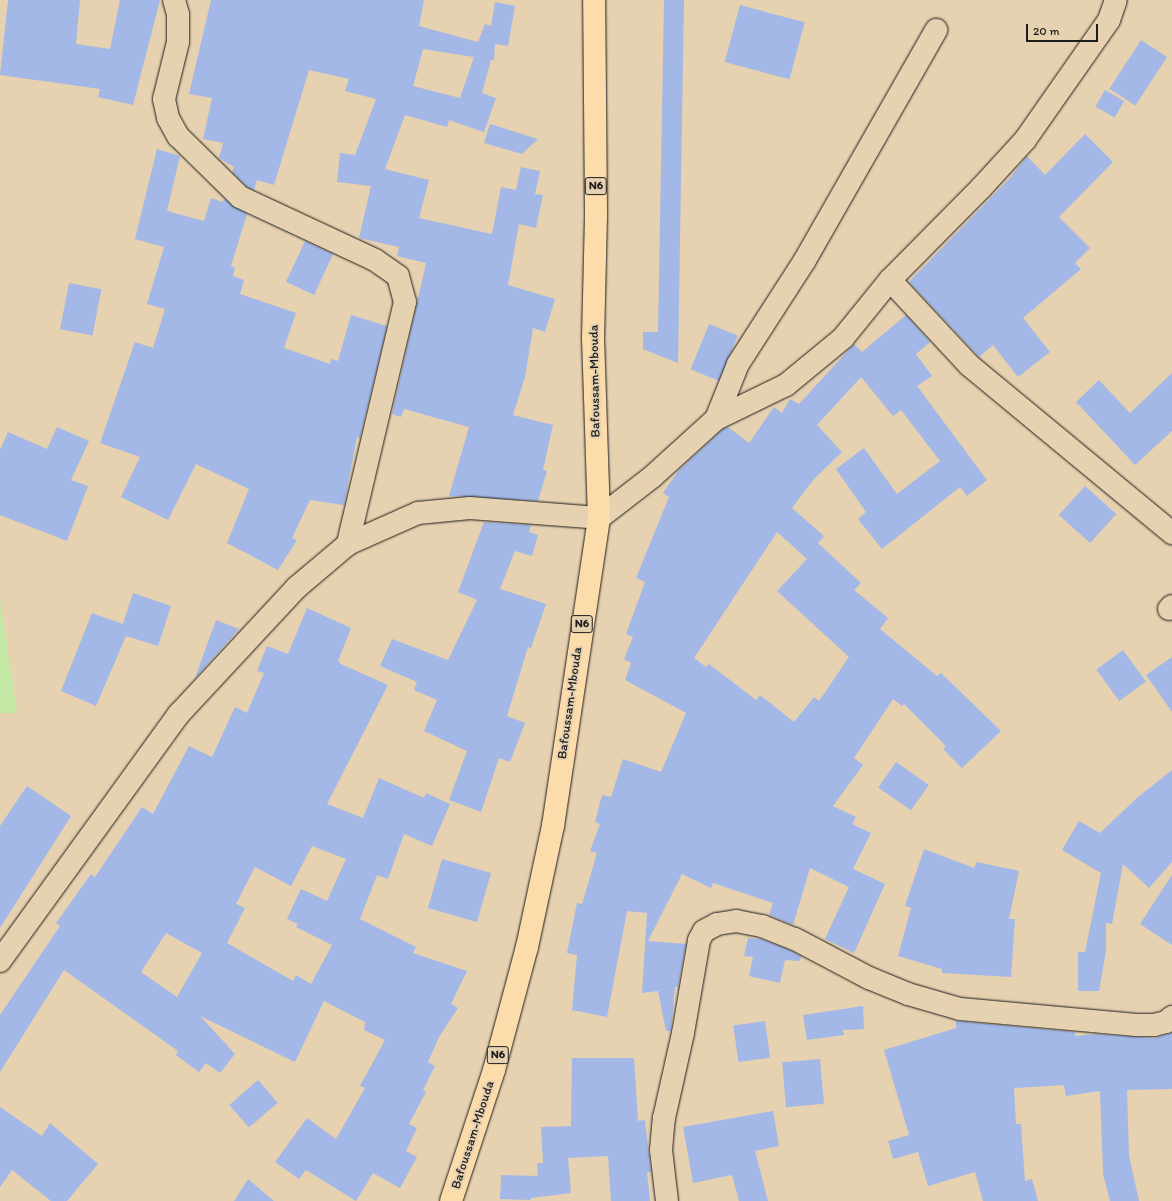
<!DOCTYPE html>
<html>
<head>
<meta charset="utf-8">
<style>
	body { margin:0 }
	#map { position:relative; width:1172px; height:1201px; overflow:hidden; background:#e6d1b0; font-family:Itim,sans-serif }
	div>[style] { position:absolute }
	.green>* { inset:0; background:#c2e8a3 }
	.building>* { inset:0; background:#a3b8e6; transform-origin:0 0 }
	.roads { filter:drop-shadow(0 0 1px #1c1c1c) drop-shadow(0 0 1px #1c1c1c) }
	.street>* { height:22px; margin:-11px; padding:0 11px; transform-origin:11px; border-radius:11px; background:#e6d1b0 }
	.highway>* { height:22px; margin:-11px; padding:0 11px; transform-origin:11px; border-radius:11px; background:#fddcac }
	span { translate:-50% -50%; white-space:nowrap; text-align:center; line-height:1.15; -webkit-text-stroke:4px #e6d1b0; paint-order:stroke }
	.shield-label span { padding:1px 3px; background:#e6d1b0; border:1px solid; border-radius:3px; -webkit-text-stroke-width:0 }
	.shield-label { font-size:12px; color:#1c1c1c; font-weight:700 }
	.street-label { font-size:13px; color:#1c1c1c }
	.scale { position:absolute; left:1026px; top:24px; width:72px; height:18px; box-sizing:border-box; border:2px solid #1c1c1c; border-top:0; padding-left:5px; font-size:12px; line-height:14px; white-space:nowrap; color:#1c1c1c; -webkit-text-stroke:3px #e6d1b0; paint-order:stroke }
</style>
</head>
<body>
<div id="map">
	<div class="green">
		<div style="clip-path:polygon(0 598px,17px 713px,0 713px)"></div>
	</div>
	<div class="building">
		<div style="clip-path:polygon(8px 0,80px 0,76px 44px,110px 49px,120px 0,160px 0,133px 105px,98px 97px,100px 89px,0 75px)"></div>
		<div style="clip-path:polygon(evenodd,211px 0,424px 0,419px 26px,478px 42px,485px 24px,491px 26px,495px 2px,515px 6px,508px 46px,495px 44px,494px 60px,491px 60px,482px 93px,496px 98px,484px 132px,449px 120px,447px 127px,405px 115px,385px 169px,429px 180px,419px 218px,492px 234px,501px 187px,516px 190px,521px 167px,540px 171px,535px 194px,543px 195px,536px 228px,519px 224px,508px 285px,555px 299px,545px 332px,533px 328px,525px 377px,513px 415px,553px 425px,543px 470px,547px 471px,538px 501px,449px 496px,469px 427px,404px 409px,401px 417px,392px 414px,426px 263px,397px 256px,399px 247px,359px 238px,371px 186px,337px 182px,340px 153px,355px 155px,376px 99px,345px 91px,349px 79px,309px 70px,274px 185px,257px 180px,254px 190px,247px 187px,232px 172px,234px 167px,219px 158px,223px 143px,203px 139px,212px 98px,189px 94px,211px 0,423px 49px,474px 57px,460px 98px,413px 86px,423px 49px)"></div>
		<div style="clip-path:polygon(664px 0,684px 0,678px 363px,643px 349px,643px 332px,658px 332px)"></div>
		<div style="left:740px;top:5px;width:67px;height:59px;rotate:15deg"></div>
		<div style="left:1141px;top:40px;width:31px;height:58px;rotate:33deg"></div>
		<div style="left:1105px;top:90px;width:22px;height:19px;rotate:30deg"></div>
		<div style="clip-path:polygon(490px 124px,538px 139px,522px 154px,484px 143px)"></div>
		<div style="clip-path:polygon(1085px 134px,1113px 162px,1059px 217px,1090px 248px,1075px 263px,1081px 269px,1023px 318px,1050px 352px,1018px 377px,993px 345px,979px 357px,909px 282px,1010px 178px,1027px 156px,1045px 175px)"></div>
		<div style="clip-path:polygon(157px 149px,180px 156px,167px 211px,204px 221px,211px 198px,223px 202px,224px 199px,247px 214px,231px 266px,235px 268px,233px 276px,244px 280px,240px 294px,296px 313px,284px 348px,330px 364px,331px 359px,338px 361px,351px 315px,387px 326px,360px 438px,357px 437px,344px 505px,310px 500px,292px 538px,297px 540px,278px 570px,227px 543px,249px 489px,196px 464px,168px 520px,121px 497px,140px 457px,100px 443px,135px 342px,153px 348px,165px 309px,147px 304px,164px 247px,135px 239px)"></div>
		<div style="left:305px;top:241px;width:31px;height:45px;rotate:25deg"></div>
		<div style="left:69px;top:283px;width:33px;height:47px;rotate:11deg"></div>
		<div style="clip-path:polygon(evenodd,906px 315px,930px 342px,916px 354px,932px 376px,917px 386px,987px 480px,967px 496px,960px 487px,882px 549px,858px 519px,866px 512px,836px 469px,864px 448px,897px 494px,940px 461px,901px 410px,893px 416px,861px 377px,817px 425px,842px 452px,814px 479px,792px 508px,824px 536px,818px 543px,861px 583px,854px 590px,888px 618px,880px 629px,937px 676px,941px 673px,1001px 731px,962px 768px,943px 749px,946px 746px,904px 704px,902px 706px,893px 699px,854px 758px,863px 765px,833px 806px,856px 817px,852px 824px,871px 833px,853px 869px,885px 884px,854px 953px,825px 939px,849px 887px,810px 868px,793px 925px,769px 915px,773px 903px,713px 883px,711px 888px,682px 874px,648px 941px,686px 944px,678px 987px,675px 987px,671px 1031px,666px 1031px,658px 991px,642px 993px,647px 913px,627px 911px,607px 1017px,572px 1010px,577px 955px,567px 953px,577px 903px,582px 904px,597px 853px,590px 851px,600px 824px,595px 822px,602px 795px,611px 797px,623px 759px,661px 772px,686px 713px,625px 680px,631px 663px,624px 659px,633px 637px,626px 634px,645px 582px,636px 578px,669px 497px,663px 493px,679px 470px,723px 429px,728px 427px,749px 443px,774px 407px,782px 413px,790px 399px,799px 404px,854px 344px,862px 352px,906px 315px,777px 532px,807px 559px,777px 591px,849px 657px,819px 701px,814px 697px,794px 722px,760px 695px,756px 700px,709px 664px,706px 667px,694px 658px,777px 532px)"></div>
		<div style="left:709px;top:324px;width:31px;height:49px;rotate:22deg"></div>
		<div style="clip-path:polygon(1172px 373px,1172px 431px,1135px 465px,1076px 402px,1099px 380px,1130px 413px)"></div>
		<div style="clip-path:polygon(57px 427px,89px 441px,71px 480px,88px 486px,67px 541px,0 515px,0 450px,8px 432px,47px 449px)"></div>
		<div style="left:1085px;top:486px;width:42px;height:39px;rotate:42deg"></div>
		<div style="clip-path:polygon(484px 522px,531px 525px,529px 532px,538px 535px,532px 556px,515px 551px,500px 589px,546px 604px,531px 648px,528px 647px,507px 716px,525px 723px,510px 762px,499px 758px,481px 812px,449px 800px,467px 751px,424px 731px,437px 700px,414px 690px,417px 682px,380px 666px,392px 639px,448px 660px,477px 600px,458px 592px)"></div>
		<div style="clip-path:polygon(133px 593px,171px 606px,158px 646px,126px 636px,96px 706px,61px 691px,92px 613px,123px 624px)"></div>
		<div style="clip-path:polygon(evenodd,307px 608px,351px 628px,338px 661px,341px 664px,388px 685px,327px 804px,363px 818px,379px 778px,424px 798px,426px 793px,450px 804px,432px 846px,404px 834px,388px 879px,377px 875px,360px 919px,416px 947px,413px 953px,467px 971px,451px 1004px,458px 1008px,439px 1037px,428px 1062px,435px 1066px,423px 1090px,426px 1092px,409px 1124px,417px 1128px,406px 1151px,417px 1157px,400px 1188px,373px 1173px,356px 1201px,306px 1170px,299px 1179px,275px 1162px,307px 1118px,336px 1139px,365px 1088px,360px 1086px,385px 1040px,364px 1030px,365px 1022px,324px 1001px,295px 1062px,200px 1016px,235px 1054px,220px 1073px,206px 1063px,199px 1072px,176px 1055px,178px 1051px,64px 970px,0 1072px,0 1015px,60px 926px,56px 923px,91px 874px,95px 877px,142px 807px,153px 814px,189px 746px,212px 757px,235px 707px,247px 713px,264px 673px,257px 671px,267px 646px,288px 654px,307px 608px,312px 846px,346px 859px,327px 901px,301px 889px,287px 919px,298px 924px,296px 927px,332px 945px,311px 984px,296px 975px,293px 981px,227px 943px,245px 908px,236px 904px,255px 867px,291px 886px,312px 846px,307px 608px,166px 933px,202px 953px,177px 997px,141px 972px,166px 933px)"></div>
		<div style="clip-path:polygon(216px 620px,239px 629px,195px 678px)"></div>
		<div style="left:1123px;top:650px;width:39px;height:33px;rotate:54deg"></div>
		<div style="clip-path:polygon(1172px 657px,1172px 712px,1146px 675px)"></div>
		<div style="left:896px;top:762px;width:40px;height:31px;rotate:35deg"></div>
		<div style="clip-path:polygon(1172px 770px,1172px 862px,1149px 888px,1123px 864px,1112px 924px,1106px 923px,1106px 951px,1099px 991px,1078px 991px,1078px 952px,1085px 952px,1101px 873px,1062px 850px,1079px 821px,1100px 833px,1138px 797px)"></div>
		<div style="clip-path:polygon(27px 786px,71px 816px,0 928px,0 826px)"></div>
		<div style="clip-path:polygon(924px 849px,974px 868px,977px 862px,1019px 871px,1009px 919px,1015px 919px,1011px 977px,942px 973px,942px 969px,898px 956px,911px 908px,905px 906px)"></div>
		<div style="left:442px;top:859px;width:51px;height:51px;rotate:16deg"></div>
		<div style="clip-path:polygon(1172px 875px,1172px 945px,1140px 924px)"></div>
		<div style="clip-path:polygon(748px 938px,761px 939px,790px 950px,801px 956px,800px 961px,785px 960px,780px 983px,749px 976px,753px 957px,744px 956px)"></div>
		<div style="clip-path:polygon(863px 1006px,864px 1029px,843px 1030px,844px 1035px,807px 1040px,803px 1015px)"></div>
		<div style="left:765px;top:1021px;width:37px;height:32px;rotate:82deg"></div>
		<div style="clip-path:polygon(956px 1021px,1075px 1032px,1075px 1036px,1094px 1034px,1154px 1038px,1172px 1033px,1172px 1089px,1127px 1090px,1129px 1156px,1139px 1201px,1110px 1201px,1103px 1174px,1100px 1091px,1066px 1096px,1064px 1085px,1014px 1088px,1016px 1124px,1021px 1124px,1025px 1181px,1032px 1179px,1038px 1201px,983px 1201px,975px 1172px,928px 1186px,918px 1152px,893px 1159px,888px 1141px,909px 1135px,884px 1050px,956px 1028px)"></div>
		<div style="clip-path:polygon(572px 1058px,634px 1058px,638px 1121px,645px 1120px,651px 1172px,647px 1172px,650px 1201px,611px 1201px,608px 1156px,568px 1158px,571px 1193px,531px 1198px,531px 1200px,500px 1199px,501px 1175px,538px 1176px,537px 1163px,543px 1163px,541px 1127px,571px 1126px)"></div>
		<div style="left:820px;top:1059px;width:45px;height:38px;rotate:85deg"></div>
		<div style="left:258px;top:1080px;width:30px;height:38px;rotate:49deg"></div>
		<div style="clip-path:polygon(0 1107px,42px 1136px,50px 1123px,98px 1164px,67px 1201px,51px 1201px,12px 1170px,0 1187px)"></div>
		<div style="clip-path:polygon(773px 1111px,779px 1146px,755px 1151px,768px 1201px,739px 1201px,732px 1175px,693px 1183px,683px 1127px)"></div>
		<div style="clip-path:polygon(248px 1179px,274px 1201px,234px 1201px)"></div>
	</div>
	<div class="roads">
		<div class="street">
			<div style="left:174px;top:0;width:15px;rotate:74deg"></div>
			<div style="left:178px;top:14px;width:28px;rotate:90deg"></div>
			<div style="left:178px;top:42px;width:59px;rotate:103.8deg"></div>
			<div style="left:164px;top:99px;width:19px;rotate:78deg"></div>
			<div style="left:168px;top:118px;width:21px;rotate:61deg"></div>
			<div style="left:178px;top:136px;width:87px;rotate:44.5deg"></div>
			<div style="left:240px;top:197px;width:149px;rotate:25deg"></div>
			<div style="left:375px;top:260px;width:28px;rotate:35deg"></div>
			<div style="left:398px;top:276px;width:27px;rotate:75deg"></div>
			<div style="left:405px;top:302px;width:249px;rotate:103.3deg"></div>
			<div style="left:890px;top:280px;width:116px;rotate:47.1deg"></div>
			<div style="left:969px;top:365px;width:264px;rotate:39.6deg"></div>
			<div style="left:716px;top:419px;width:59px;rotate:-68.2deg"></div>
			<div style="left:738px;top:364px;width:124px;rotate:-57.2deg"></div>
			<div style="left:805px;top:260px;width:265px;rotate:-60.3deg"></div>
			<div style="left:1169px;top:609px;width:4px;rotate:-45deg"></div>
			<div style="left:0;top:961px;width:305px;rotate:-54.1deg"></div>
			<div style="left:179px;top:714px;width:172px;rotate:-47.1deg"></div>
			<div style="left:296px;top:588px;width:68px;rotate:-40.2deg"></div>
			<div style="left:348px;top:544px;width:77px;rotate:-23.9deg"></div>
			<div style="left:418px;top:513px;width:52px;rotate:-5.5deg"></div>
			<div style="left:470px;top:508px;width:129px;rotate:4.4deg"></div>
			<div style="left:599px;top:518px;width:67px;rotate:-37.7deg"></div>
			<div style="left:652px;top:477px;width:86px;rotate:-42.2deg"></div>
			<div style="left:716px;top:419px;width:78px;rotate:-25.9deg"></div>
			<div style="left:786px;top:385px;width:74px;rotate:-39.5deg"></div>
			<div style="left:843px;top:338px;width:75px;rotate:-51deg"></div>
			<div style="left:890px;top:280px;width:129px;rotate:-45.3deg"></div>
			<div style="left:981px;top:188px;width:65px;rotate:-47.5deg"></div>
			<div style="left:1025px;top:140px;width:146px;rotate:-55deg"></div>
			<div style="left:1109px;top:20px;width:21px;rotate:-71deg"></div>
			<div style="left:667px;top:1201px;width:51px;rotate:-96.7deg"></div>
			<div style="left:661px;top:1150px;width:32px;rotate:-85deg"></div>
			<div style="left:664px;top:1118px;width:87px;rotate:-77.4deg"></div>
			<div style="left:683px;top:1033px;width:94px;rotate:-80.2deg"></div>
			<div style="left:699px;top:940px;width:10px;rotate:-61deg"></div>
			<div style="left:704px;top:931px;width:15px;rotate:-28deg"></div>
			<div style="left:717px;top:924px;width:19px;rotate:-9deg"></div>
			<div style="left:736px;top:921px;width:26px;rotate:11deg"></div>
			<div style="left:762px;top:926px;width:35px;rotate:22deg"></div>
			<div style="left:795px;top:939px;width:84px;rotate:27.8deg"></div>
			<div style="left:869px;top:978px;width:42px;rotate:22.3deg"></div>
			<div style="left:908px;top:994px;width:54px;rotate:16.1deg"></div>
			<div style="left:960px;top:1009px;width:177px;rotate:5.2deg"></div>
			<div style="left:1136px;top:1025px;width:18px"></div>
			<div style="left:1154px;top:1025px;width:12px;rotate:-14deg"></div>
			<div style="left:1166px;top:1022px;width:8px;rotate:-40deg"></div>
		</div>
		<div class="highway">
			<div style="left:451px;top:1201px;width:138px;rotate:-71.8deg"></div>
			<div style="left:494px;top:1070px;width:127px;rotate:-75deg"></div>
			<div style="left:527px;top:947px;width:124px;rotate:-77.9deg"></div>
			<div style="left:553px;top:826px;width:311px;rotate:-81.5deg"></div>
			<div style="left:599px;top:518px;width:179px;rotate:-91.9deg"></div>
			<div style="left:593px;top:339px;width:126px;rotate:-88.6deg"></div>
			<div style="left:596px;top:213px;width:213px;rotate:-90.5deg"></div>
		</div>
	</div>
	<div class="shield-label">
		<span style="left:596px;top:186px">N6</span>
		<span style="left:582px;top:624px">N6</span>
		<span style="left:498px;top:1055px">N6</span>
	</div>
	<div class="street-label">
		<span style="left:595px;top:381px;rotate:-91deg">Bafoussam-Mbouda</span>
		<span style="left:570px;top:703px;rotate:-82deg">Bafoussam-Mbouda</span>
		<span style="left:473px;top:1135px;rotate:-72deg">Bafoussam-Mbouda</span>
	</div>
	<div class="scale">20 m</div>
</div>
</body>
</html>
